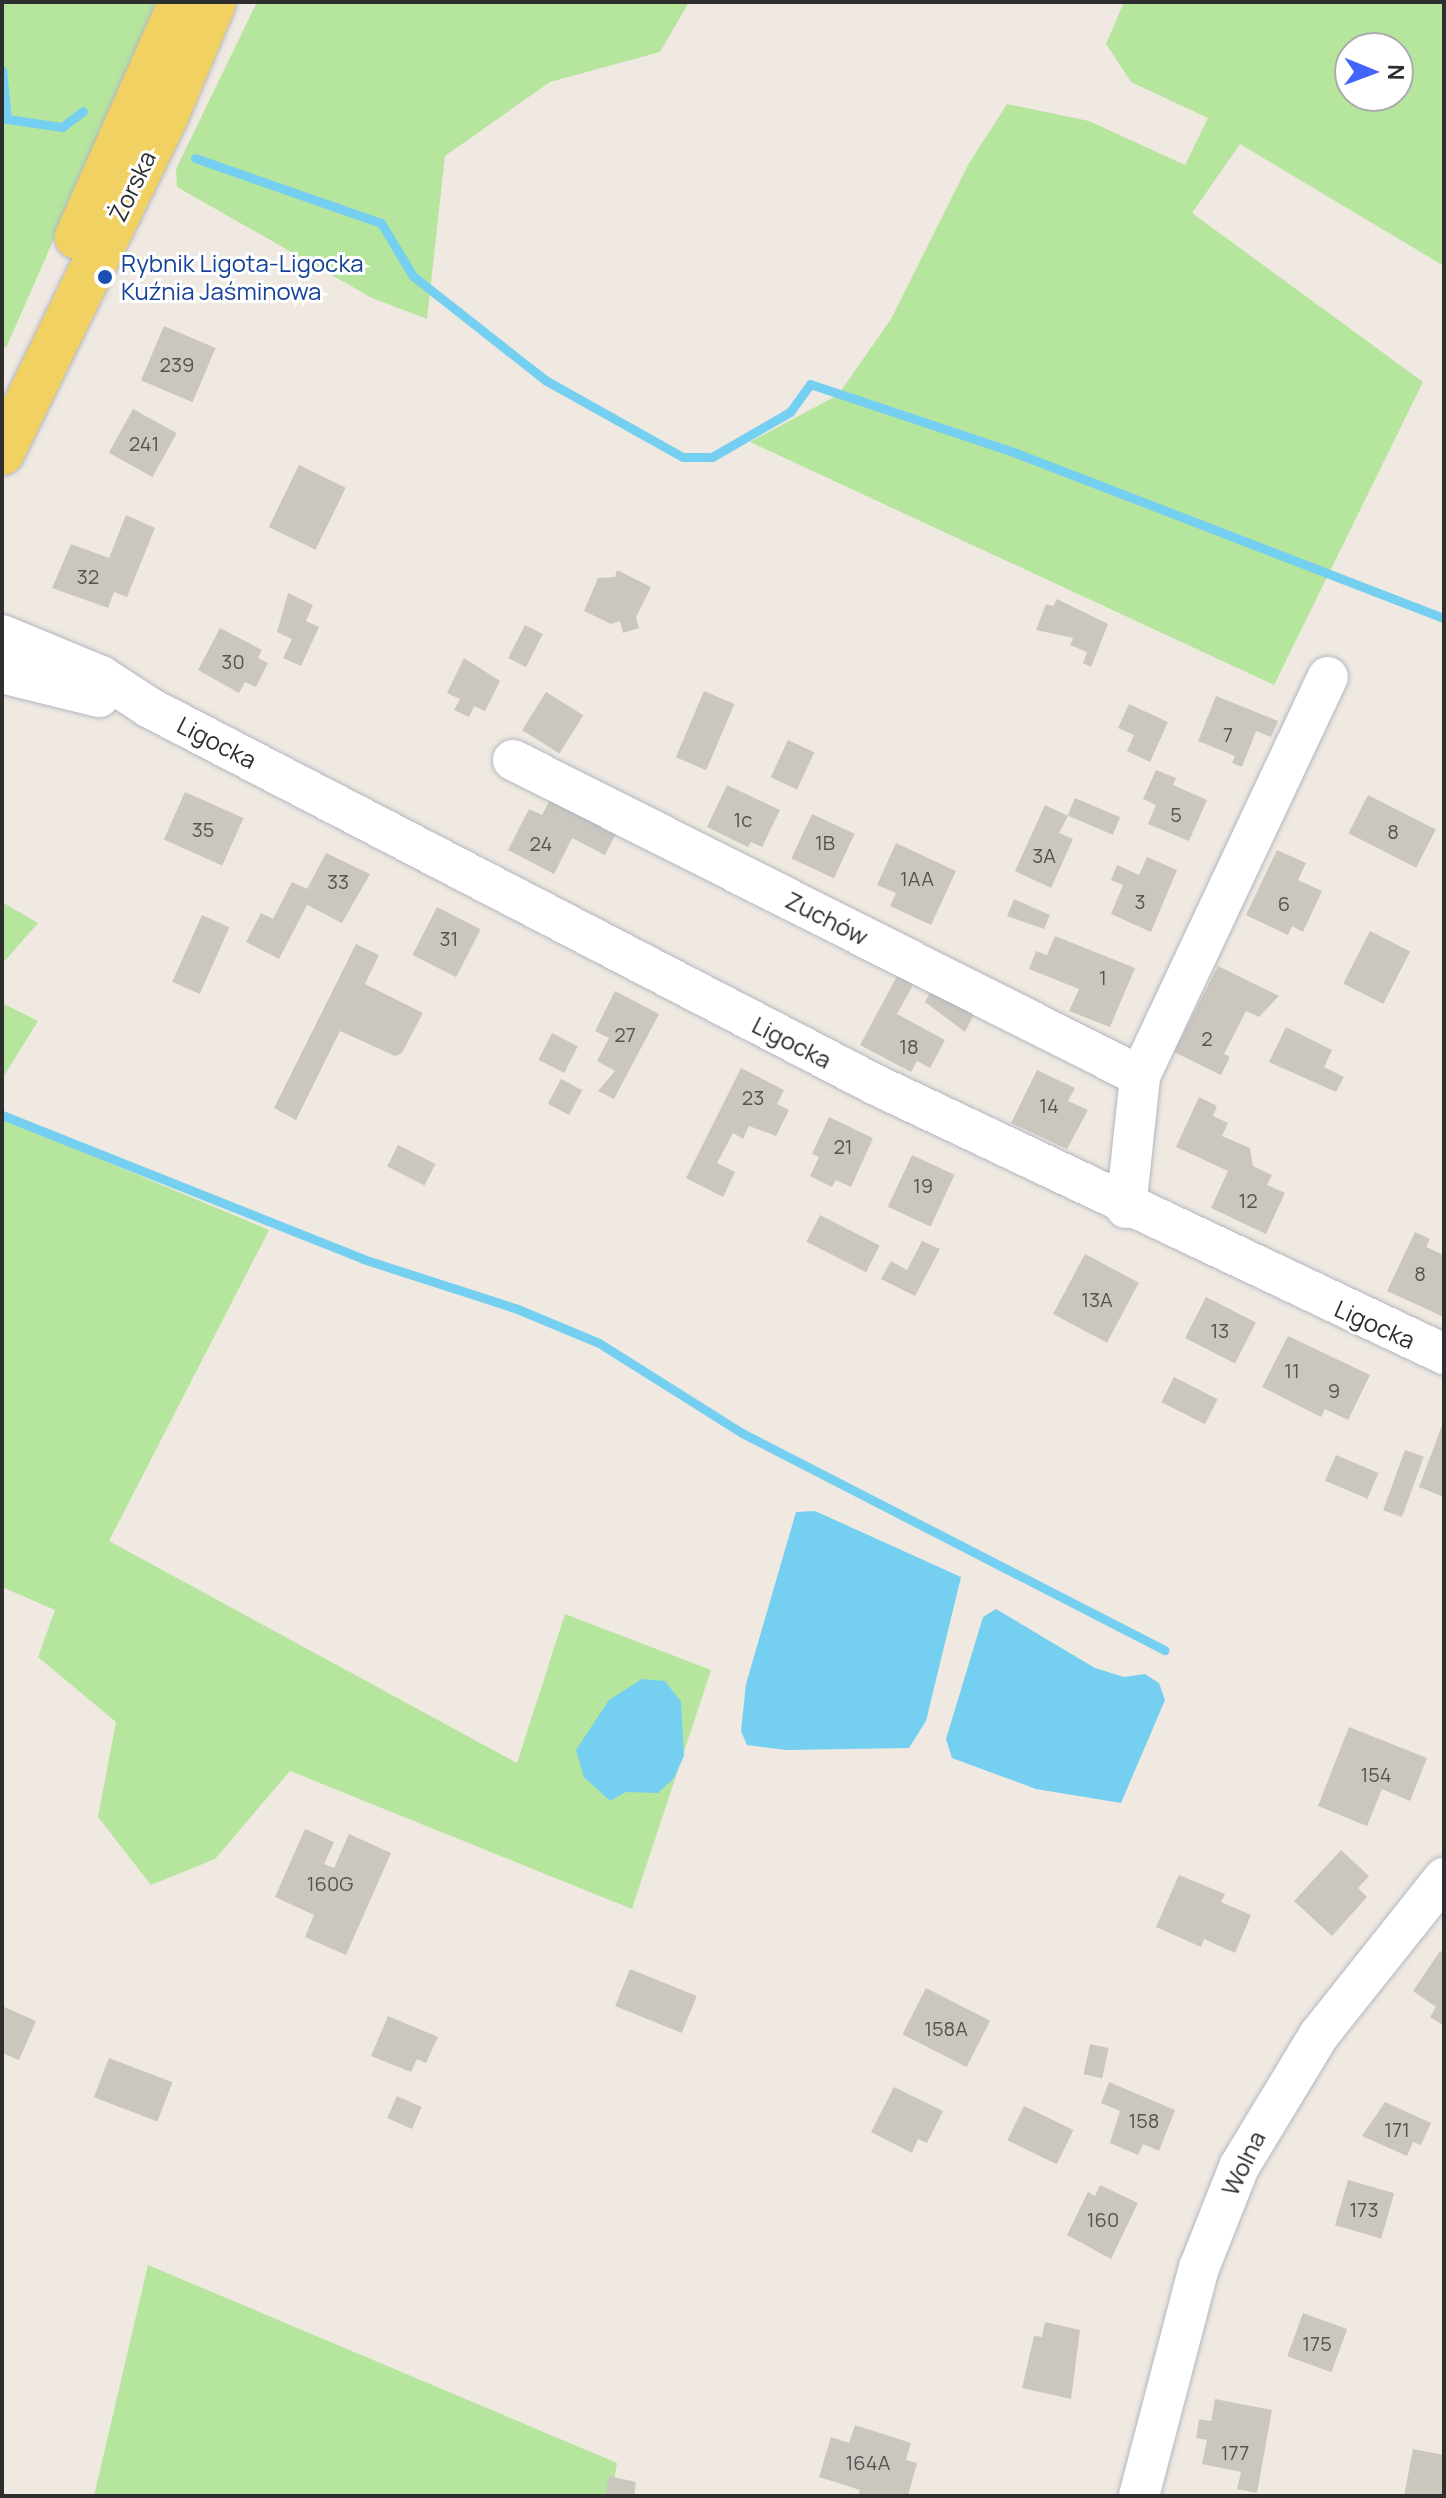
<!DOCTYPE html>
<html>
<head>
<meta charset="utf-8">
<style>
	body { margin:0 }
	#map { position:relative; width:1446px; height:2498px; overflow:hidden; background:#efe9e1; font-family:Manrope,sans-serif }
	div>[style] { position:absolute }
	.green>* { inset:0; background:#b6e59e }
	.water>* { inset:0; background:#75cff0 }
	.stream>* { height:9px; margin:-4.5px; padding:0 4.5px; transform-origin:4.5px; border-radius:4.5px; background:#75cff0 }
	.building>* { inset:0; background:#cbc7bf; transform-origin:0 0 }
	.roads { filter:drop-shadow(0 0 2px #b4b7c1) drop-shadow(0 0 2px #b4b7c1) }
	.minor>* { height:40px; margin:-20px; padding:0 20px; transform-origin:20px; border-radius:20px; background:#fff }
	.major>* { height:44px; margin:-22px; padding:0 22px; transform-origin:22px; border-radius:22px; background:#f2d163 }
	.dots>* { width:22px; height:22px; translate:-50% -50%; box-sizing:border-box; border:4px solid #fff; border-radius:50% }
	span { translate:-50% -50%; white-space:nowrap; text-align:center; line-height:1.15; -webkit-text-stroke:6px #fff; paint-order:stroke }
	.number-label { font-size:20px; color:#555452 }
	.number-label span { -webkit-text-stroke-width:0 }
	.street-label { font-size:24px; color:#2e2e2e }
	.transit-label { font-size:24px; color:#164399 }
	.left { translate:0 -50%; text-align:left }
	.frame { position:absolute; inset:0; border:4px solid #2e2e2e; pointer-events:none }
	.north { position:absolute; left:1334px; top:32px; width:80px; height:80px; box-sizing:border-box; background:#fff; border:2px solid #ababab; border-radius:50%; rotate:91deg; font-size:22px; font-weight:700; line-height:32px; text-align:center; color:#2e2e2e }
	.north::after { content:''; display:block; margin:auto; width:28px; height:36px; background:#4264fb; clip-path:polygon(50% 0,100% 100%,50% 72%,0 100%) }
</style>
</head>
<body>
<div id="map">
	<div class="green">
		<div style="clip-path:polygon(2px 2px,158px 2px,6px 348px,2px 346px)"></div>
		<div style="clip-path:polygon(257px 2px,689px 2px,660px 52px,550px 82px,445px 156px,427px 319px,372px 298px,177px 187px,176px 169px)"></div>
		<div style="clip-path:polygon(evenodd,1124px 2px,1444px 2px,1444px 266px,1240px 144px,1192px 213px,1423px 382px,1274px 685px,750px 442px,838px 395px,891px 319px,968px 165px,1007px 104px,1089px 121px,1185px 165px,1208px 118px,1131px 82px,1106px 44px,1124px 2px,1350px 48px,1398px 48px,1398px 96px,1350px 96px,1350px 48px)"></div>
		<div style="clip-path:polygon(2px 902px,38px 923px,2px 964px)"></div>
		<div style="clip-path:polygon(2px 1003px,38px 1021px,2px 1079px)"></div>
		<div style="clip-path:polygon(2px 1118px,269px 1230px,109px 1541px,517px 1763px,565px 1614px,711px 1670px,632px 1909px,290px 1771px,215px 1859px,151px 1885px,98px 1817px,116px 1722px,38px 1657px,55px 1610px,2px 1587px)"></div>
		<div style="clip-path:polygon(148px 2265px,617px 2463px,611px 2496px,94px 2496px)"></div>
	</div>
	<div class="water">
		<div style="clip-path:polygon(815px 1511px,961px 1577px,926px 1721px,909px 1748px,786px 1750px,747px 1745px,741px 1731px,746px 1684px,796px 1512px)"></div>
		<div style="clip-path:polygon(996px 1609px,1095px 1668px,1124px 1677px,1145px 1674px,1159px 1683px,1165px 1700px,1121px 1803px,1036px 1789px,952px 1758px,946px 1739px,983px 1617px)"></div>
		<div style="clip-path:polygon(642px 1679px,665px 1681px,681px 1702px,684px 1756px,674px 1778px,658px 1793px,626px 1792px,610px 1801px,584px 1777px,576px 1750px,609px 1700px)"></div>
	</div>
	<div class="stream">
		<div style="left:2px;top:70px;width:49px;rotate:84.2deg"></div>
		<div style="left:7px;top:119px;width:56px;rotate:8.3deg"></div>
		<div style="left:62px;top:127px;width:26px;rotate:-37deg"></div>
		<div style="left:195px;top:158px;width:197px;rotate:19.3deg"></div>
		<div style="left:381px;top:223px;width:62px;rotate:58.9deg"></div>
		<div style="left:413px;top:276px;width:168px;rotate:38.2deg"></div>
		<div style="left:545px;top:380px;width:158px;rotate:29.2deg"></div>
		<div style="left:683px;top:457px;width:29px"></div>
		<div style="left:712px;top:457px;width:90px;rotate:-30deg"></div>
		<div style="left:790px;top:412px;width:34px;rotate:-54deg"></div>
		<div style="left:810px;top:384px;width:217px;rotate:18.5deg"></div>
		<div style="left:1016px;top:453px;width:459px;rotate:21.1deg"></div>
		<div style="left:2px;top:1115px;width:389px;rotate:21.7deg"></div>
		<div style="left:363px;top:1259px;width:160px;rotate:17.9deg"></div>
		<div style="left:515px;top:1308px;width:91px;rotate:22.6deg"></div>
		<div style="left:599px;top:1343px;width:169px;rotate:32.2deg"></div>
		<div style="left:742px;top:1433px;width:475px;rotate:27.2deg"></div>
	</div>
	<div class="building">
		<div style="left:164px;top:326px;width:56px;height:59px;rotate:23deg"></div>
		<div style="left:133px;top:409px;width:50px;height:50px;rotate:29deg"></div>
		<div style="left:299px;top:465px;width:52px;height:69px;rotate:26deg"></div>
		<div style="clip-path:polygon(126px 515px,155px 528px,127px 597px,114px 592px,108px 608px,52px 588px,71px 544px,109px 558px)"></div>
		<div style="clip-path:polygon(617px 570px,651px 587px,636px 617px,639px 628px,623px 633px,620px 621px,611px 624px,584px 611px,598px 578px,615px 577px)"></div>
		<div style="clip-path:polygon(288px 593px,313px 605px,306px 621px,319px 627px,301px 666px,283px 658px,292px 639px,277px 632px)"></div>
		<div style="clip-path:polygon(1057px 599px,1108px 624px,1091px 667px,1083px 663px,1087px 652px,1070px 645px,1073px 638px,1036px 630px,1046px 604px,1053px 606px)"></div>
		<div style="left:525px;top:625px;width:20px;height:37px;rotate:27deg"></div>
		<div style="clip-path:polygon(220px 628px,262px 650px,258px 658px,268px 663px,256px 687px,245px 682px,239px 693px,198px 670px)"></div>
		<div style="clip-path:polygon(464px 658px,500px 681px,485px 711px,474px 706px,469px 717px,454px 710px,460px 699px,447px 693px)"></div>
		<div style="left:704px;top:691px;width:33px;height:72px;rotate:23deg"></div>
		<div style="left:546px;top:692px;width:44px;height:45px;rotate:32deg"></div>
		<div style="clip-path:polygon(1216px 696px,1278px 721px,1271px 737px,1256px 731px,1242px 767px,1232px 763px,1235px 756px,1198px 741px)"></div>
		<div style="clip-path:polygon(1129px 704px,1168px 722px,1150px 762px,1127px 751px,1134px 735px,1118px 728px)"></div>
		<div style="left:788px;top:740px;width:29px;height:41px;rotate:25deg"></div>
		<div style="clip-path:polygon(1156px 770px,1176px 778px,1173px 785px,1207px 800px,1189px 841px,1148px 824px,1156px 805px,1143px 799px)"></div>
		<div style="clip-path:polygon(727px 785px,780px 810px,762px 847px,751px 842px,748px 847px,707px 827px)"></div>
		<div style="left:185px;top:792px;width:64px;height:52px;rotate:24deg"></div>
		<div style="clip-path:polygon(553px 794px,617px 832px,605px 855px,572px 838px,554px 874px,508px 850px,529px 809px,542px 815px)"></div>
		<div style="left:1368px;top:795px;width:76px;height:43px;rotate:27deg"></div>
		<div style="left:1075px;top:798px;width:49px;height:19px;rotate:23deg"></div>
		<div style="clip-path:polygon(1045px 805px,1068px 816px,1059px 833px,1073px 839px,1051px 888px,1015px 871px)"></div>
		<div style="left:812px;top:814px;width:47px;height:49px;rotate:25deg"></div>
		<div style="clip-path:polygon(896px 843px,956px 871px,931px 925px,890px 906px,896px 893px,877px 885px)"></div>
		<div style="clip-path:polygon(1277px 850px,1306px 863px,1298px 880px,1322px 891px,1303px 932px,1292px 926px,1288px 935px,1246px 915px)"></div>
		<div style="clip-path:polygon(326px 853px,370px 874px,342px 923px,307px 905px,279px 959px,246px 942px,261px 913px,273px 919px,292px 882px,307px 889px)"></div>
		<div style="clip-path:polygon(1147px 857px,1177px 870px,1151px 932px,1111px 914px,1123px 885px,1111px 880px,1117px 865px,1139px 875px)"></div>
		<div style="clip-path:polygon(1014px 899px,1050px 915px,1044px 929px,1007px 916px)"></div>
		<div style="left:437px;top:907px;width:49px;height:54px;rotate:27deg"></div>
		<div style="left:202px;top:915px;width:30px;height:73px;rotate:24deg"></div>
		<div style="left:1370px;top:931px;width:45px;height:59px;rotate:27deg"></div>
		<div style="clip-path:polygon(1055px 936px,1135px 968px,1110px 1027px,1069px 1011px,1079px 989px,1029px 969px,1036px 951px,1047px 955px)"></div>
		<div style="clip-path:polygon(356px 944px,379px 955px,365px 984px,423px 1013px,402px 1053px,395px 1056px,340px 1031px,296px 1120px,274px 1108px)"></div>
		<div style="clip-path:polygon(1218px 966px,1279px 996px,1259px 1017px,1246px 1011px,1224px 1054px,1230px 1057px,1221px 1075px,1174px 1052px)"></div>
		<div style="clip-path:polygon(902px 967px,918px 976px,897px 1014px,945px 1040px,930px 1068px,917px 1061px,911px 1072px,860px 1045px)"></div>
		<div style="clip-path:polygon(934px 984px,978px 1006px,965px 1032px,925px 1002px)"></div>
		<div style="clip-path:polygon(615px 991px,659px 1014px,614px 1099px,598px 1091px,615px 1071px,597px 1061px,609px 1038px,595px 1031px)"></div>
		<div style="clip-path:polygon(1286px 1027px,1332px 1050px,1324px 1067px,1344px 1077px,1336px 1092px,1269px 1062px)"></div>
		<div style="left:552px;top:1033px;width:29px;height:30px;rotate:27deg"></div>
		<div style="clip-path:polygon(741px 1068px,784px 1090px,777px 1104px,789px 1110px,776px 1136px,749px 1126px,743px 1139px,733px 1133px,717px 1163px,735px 1172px,723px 1197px,686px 1178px)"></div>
		<div style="clip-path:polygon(1037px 1070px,1075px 1088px,1068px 1101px,1088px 1110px,1067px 1149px,1011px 1123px)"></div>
		<div style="left:561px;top:1079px;width:24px;height:28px;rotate:28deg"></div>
		<div style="clip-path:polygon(1199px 1097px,1217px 1106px,1213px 1116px,1228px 1123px,1222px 1136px,1250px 1148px,1253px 1166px,1272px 1175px,1267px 1185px,1285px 1193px,1266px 1234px,1211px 1208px,1228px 1171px,1176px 1147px)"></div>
		<div style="clip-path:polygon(829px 1117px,873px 1138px,851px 1187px,836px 1180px,832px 1187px,810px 1176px,819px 1157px,812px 1154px)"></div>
		<div style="left:398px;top:1145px;width:42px;height:24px;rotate:27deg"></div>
		<div style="left:912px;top:1155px;width:47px;height:57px;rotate:25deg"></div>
		<div style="left:820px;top:1215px;width:67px;height:30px;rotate:27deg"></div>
		<div style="clip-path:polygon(1415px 1232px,1430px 1239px,1426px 1247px,1444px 1255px,1444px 1317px,1387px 1291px)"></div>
		<div style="clip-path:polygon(922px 1241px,940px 1249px,915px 1296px,881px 1279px,891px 1261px,907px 1270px)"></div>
		<div style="left:1085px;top:1254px;width:61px;height:68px;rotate:28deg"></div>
		<div style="left:1206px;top:1297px;width:56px;height:46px;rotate:27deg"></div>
		<div style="clip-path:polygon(1288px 1336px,1370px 1375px,1348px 1420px,1325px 1409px,1321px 1417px,1262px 1387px)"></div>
		<div style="left:1174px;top:1377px;width:49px;height:28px;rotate:27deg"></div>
		<div style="clip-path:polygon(1444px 1420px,1444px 1497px,1419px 1487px)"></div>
		<div style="left:1405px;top:1450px;width:20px;height:64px;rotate:20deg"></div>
		<div style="left:1336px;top:1455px;width:46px;height:28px;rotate:23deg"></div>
		<div style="clip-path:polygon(1349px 1727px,1427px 1758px,1410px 1801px,1382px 1789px,1367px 1826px,1318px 1806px)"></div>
		<div style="clip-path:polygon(305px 1829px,334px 1842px,324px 1864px,334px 1868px,349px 1834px,391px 1853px,346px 1955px,305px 1937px,314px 1915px,275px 1897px)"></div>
		<div style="clip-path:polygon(1341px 1850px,1369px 1876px,1358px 1888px,1367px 1897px,1332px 1936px,1294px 1901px)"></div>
		<div style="clip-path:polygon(1179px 1875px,1225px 1894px,1221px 1902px,1251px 1915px,1235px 1953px,1204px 1939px,1201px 1947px,1156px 1927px)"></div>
		<div style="clip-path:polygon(1440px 1951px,1444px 1953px,1444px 2026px,1430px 2017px,1436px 2007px,1413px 1991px)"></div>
		<div style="left:630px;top:1969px;width:72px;height:40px;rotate:22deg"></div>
		<div style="left:926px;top:1988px;width:72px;height:52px;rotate:27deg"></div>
		<div style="clip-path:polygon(2px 2006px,36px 2021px,19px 2060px,2px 2053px)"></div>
		<div style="clip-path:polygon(388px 2016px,438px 2037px,426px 2063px,417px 2059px,411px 2072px,371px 2056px)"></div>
		<div style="left:1090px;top:2044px;width:19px;height:31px;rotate:12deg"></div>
		<div style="left:109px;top:2058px;width:68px;height:42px;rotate:21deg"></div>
		<div style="clip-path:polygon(1109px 2082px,1175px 2110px,1159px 2151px,1143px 2144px,1138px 2155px,1110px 2143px,1120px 2111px,1101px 2103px)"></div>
		<div style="clip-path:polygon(894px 2087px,943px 2111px,927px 2143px,918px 2139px,912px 2153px,871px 2132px)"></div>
		<div style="left:397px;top:2096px;width:27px;height:24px;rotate:24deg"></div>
		<div style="clip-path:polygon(1385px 2102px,1431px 2123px,1421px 2145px,1413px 2142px,1407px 2156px,1362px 2136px)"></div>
		<div style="left:1024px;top:2106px;width:55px;height:38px;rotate:26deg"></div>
		<div style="left:1348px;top:2180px;width:48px;height:47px;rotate:16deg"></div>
		<div style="clip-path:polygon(1100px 2185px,1138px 2203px,1111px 2259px,1067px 2235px,1088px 2192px,1095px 2196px)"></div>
		<div style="left:1303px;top:2313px;width:47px;height:46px;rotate:20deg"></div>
		<div style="clip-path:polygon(1045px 2322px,1080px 2330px,1071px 2399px,1022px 2388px,1034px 2336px,1042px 2337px)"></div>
		<div style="clip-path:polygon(1215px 2399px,1272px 2410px,1257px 2493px,1237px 2489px,1241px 2472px,1202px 2464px,1207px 2440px,1196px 2438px,1199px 2419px,1211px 2421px)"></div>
		<div style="clip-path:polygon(855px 2425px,911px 2443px,906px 2460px,917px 2463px,908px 2496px,858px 2496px,860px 2490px,819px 2477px,831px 2437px,849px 2443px)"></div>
		<div style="clip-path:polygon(1413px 2449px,1444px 2455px,1444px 2496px,1404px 2496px)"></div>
		<div style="clip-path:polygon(609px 2476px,636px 2482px,634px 2496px,605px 2496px)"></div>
	</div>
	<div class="roads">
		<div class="minor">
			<div style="left:2px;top:635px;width:107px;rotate:22.5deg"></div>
			<div style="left:101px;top:676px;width:59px;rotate:33.1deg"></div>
			<div style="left:150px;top:708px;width:816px;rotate:27.44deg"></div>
			<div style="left:874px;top:1084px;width:631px;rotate:25.35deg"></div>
			<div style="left:2px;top:673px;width:100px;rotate:13.9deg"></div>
			<div style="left:513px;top:760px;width:702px;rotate:26.75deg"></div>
			<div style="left:1126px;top:1208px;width:133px;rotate:-83.9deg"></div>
			<div style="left:1140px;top:1076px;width:441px;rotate:-64.8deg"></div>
			<div style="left:1139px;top:2496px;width:236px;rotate:-75.3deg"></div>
			<div style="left:1199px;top:2268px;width:109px;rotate:-68.4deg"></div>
			<div style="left:1239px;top:2167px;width:154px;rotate:-58.8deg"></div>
			<div style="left:1319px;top:2035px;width:201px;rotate:-51.5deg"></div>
		</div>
		<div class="major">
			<div style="left:77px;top:237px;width:257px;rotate:-66.1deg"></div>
			<div style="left:2px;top:453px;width:377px;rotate:-64deg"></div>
			<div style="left:167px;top:114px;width:121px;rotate:-67.2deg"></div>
		</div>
	</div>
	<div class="dots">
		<div style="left:105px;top:277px;background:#1a4fb4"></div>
	</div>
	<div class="number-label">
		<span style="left:177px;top:364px">239</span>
		<span style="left:144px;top:443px">241</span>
		<span style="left:88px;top:576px">32</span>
		<span style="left:233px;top:661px">30</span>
		<span style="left:1228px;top:734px">7</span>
		<span style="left:1176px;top:814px">5</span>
		<span style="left:743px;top:819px">1c</span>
		<span style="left:203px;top:829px">35</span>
		<span style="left:1393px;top:831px">8</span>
		<span style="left:825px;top:842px">1B</span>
		<span style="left:541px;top:843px">24</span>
		<span style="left:1044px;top:855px">3A</span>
		<span style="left:917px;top:878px">1AA</span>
		<span style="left:338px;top:881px">33</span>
		<span style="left:1140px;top:901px">3</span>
		<span style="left:1284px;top:903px">6</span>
		<span style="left:449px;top:938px">31</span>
		<span style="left:1103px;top:977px">1</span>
		<span style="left:625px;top:1034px">27</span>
		<span style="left:1207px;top:1038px">2</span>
		<span style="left:909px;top:1046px">18</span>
		<span style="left:753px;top:1097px">23</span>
		<span style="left:1049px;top:1105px">14</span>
		<span style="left:843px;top:1146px">21</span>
		<span style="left:923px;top:1185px">19</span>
		<span style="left:1248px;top:1200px">12</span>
		<span style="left:1420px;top:1273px">8</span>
		<span style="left:1097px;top:1299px">13A</span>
		<span style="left:1220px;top:1330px">13</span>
		<span style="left:1292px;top:1370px">11</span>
		<span style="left:1334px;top:1390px">9</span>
		<span style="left:1376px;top:1774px">154</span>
		<span style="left:330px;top:1883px">160G</span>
		<span style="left:946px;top:2028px">158A</span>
		<span style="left:1144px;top:2120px">158</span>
		<span style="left:1397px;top:2129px">171</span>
		<span style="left:1364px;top:2209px">173</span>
		<span style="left:1103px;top:2219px">160</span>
		<span style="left:1317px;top:2343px">175</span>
		<span style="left:1235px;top:2452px">177</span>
		<span style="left:868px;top:2462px">164A</span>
	</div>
	<div class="street-label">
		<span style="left:132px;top:186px;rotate:-64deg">Żorska</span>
		<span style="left:217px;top:742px;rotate:27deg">Ligocka</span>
		<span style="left:827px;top:918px;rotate:27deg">Zuchów</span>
		<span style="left:792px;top:1042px;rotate:27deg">Ligocka</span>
		<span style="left:1375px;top:1324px;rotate:24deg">Ligocka</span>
		<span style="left:1243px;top:2163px;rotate:-64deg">Wolna</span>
	</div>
	<div class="transit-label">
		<span class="left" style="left:121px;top:277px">Rybnik Ligota-Ligocka<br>Kuźnia Jaśminowa</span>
	</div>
	<div class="frame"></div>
	<div class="north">N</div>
</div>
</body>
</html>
